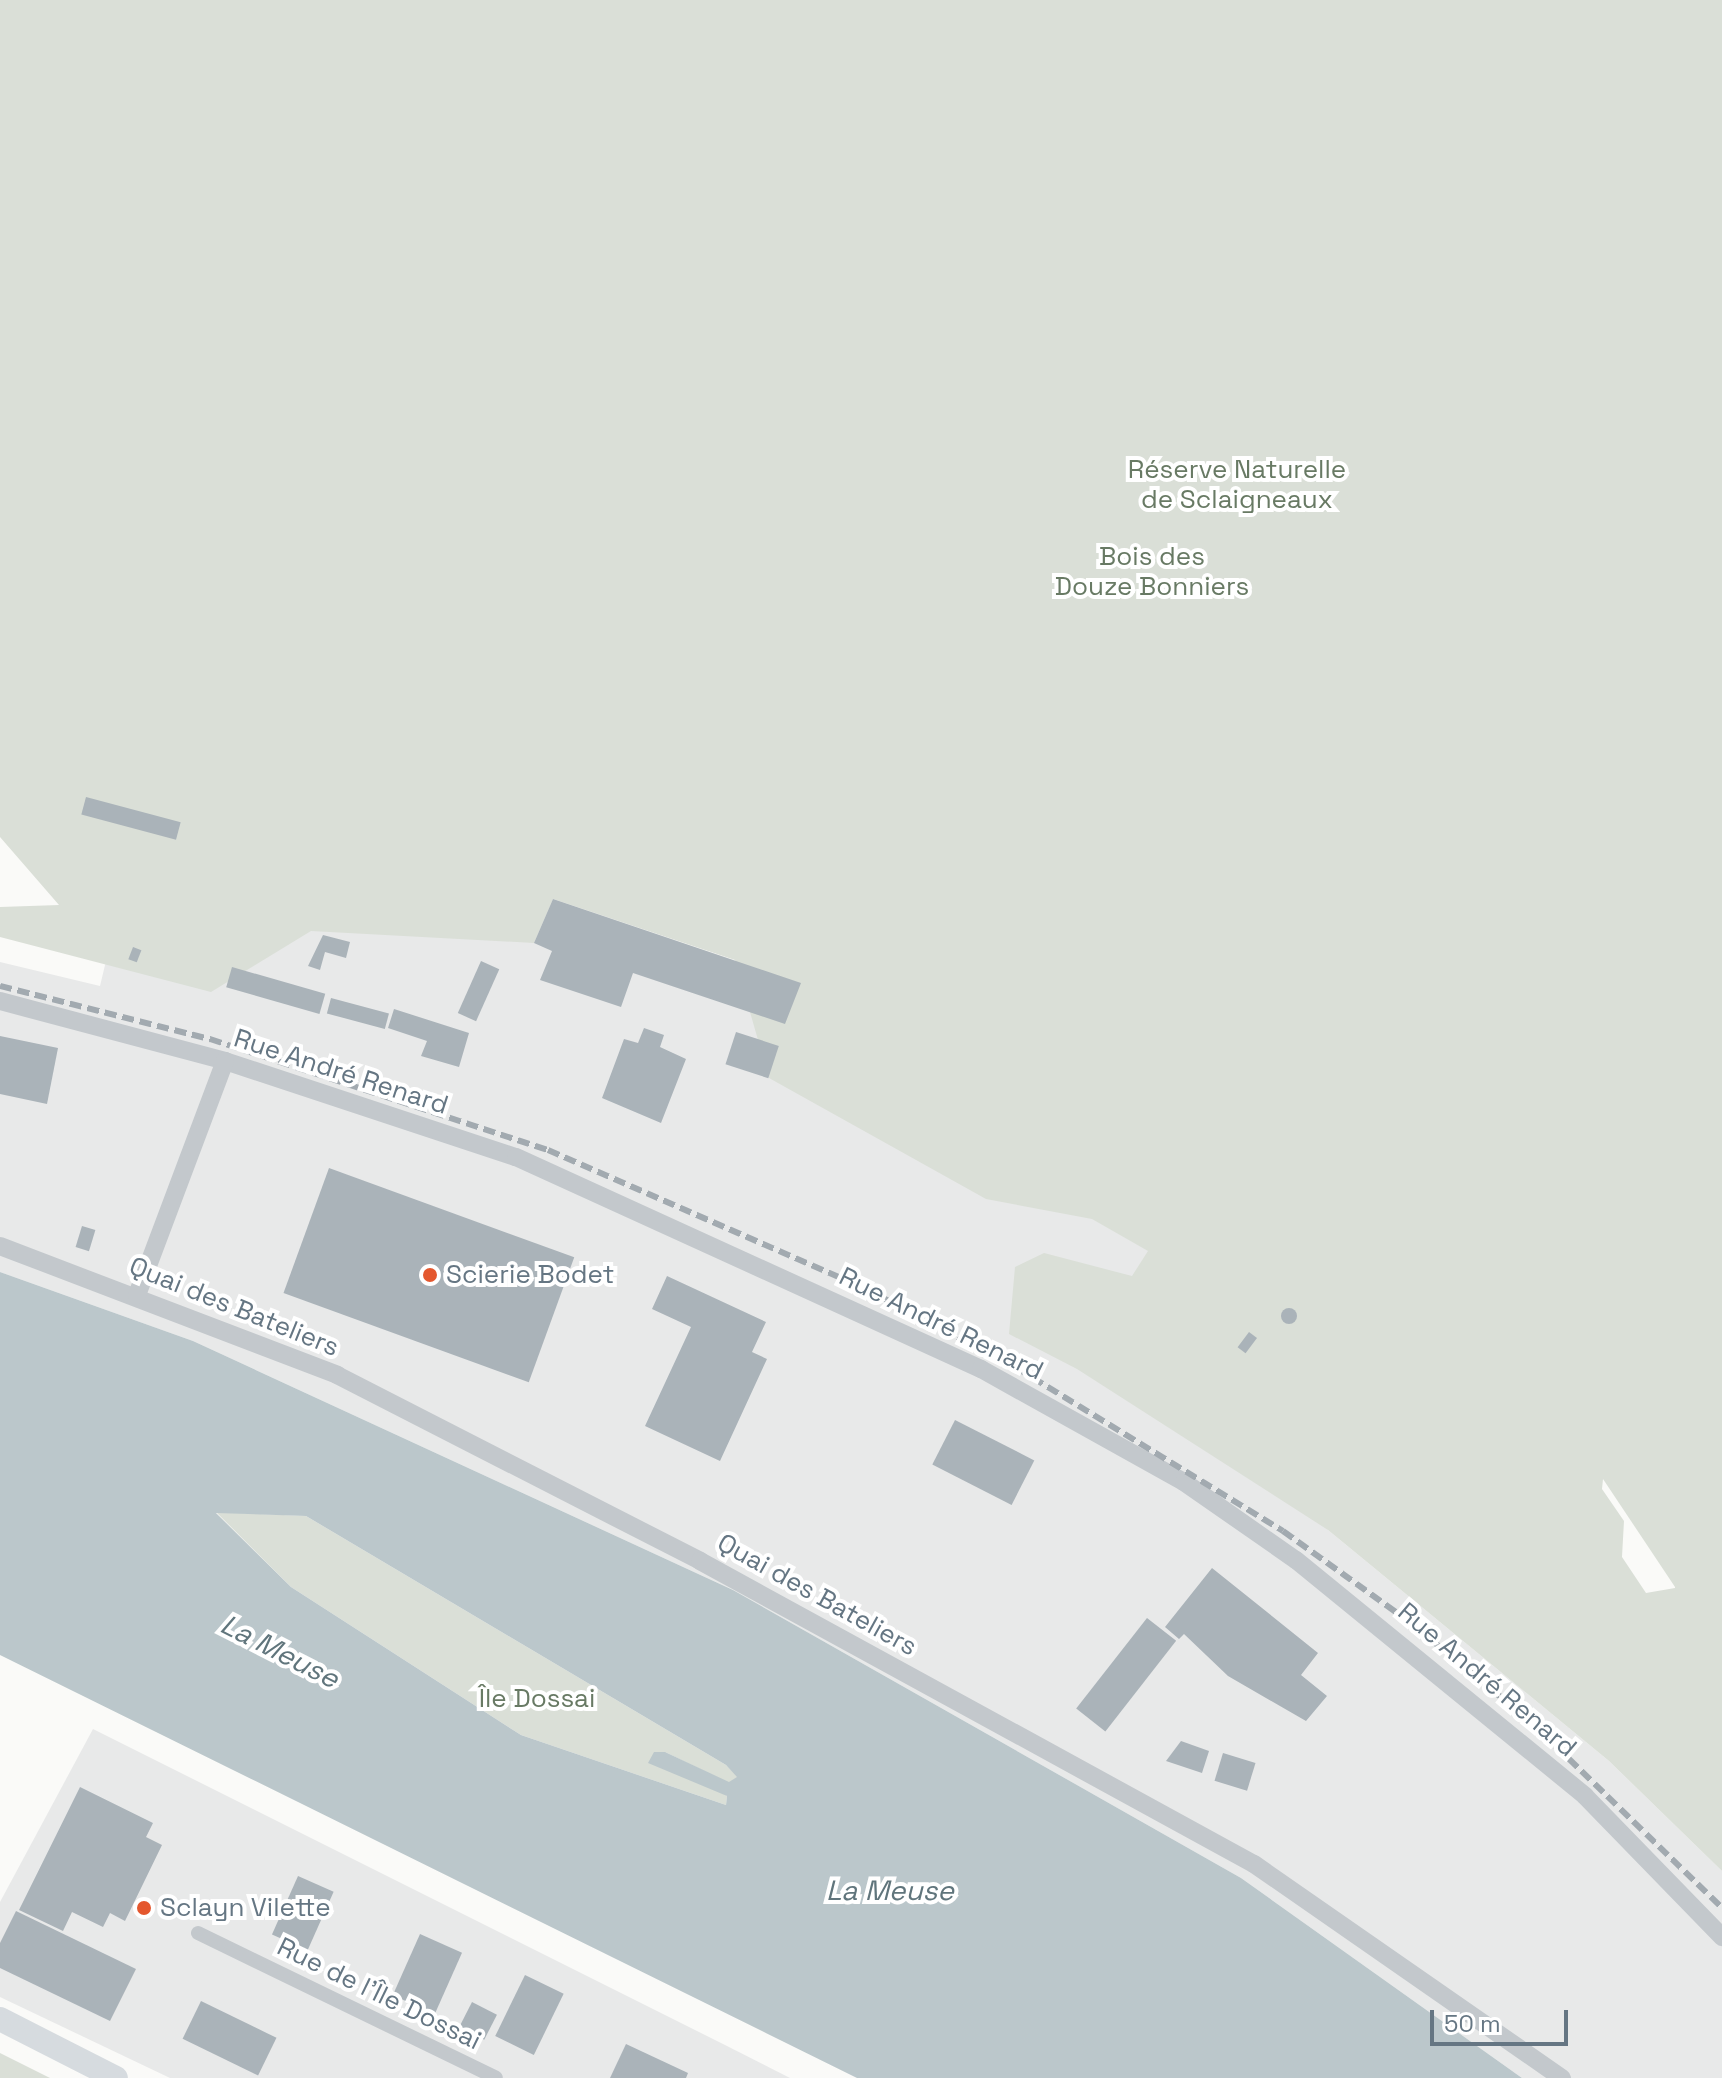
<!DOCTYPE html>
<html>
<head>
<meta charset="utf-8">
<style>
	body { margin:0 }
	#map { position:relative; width:1722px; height:2078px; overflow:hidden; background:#fafaf8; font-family:"Space Grotesk",sans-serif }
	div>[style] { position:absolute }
	.built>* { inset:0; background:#e8e9e9 }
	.green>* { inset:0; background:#dadfd7 }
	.water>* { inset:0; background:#bbc7cb }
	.building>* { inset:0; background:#aab3b9; transform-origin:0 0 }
	.round { border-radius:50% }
	.minor>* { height:14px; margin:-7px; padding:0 7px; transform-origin:7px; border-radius:7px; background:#c3c8cc }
	.tertiary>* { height:18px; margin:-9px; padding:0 9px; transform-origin:9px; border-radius:9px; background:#c3c8cc }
	.primary>* { height:24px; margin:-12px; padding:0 12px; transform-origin:12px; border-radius:12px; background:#d6dbdf }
	.rail>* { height:6px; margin-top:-3px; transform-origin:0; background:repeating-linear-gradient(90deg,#a2aab0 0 12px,transparent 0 18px) }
	.dots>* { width:22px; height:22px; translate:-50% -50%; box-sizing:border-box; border:4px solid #fff; border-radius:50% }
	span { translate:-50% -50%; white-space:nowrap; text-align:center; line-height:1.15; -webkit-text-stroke:8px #fff; paint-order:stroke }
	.park-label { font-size:26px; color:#687a64 }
	.street-label { font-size:26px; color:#657683 }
	.poi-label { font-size:26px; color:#657683 }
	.left { translate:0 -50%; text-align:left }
	.water-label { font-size:28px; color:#60757c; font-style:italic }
	.scale { position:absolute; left:1430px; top:2010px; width:138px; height:36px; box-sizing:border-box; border:4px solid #657683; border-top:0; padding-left:10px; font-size:24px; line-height:28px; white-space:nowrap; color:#657683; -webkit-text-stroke:6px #fff; paint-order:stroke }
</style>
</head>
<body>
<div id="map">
	<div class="built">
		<div style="clip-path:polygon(126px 877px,553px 899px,799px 982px,1154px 1170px,1328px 1530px,1609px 1761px,1722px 1871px,1722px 2078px,1522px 2078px,1241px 1878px,733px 1590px,193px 1341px,0 1272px,0 962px,100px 986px)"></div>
		<div style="clip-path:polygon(93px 1729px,725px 2045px,790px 2078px,170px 2078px,0 1997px,0 1902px)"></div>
	</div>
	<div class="green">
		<div style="clip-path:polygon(evenodd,0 0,1722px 0,1722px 1871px,1609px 1761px,1328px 1530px,1077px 1369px,1009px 1334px,1015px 1267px,1044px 1253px,1132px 1276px,1148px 1251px,1092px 1219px,986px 1199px,769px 1078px,735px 960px,553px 899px,534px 943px,311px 931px,211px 992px,0 937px,0 907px,59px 905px,0 837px,0 0,1603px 1479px,1675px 1587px,1675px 1588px,1646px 1593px,1622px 1557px,1624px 1521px,1602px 1489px,1603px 1479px)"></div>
		<div style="clip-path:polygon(216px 1512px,306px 1516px,726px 1765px,738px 1777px,729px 1783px,665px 1752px,727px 1796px,726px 1805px,521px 1735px,291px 1587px)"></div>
		<div style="clip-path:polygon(0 2053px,50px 2078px,0 2078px)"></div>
	</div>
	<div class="water">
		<div style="clip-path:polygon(evenodd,0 1272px,193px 1341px,733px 1590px,1241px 1878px,1522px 2078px,857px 2078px,0 1655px,0 1272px,216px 1513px,306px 1516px,726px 1765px,737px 1777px,729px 1782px,665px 1752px,654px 1752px,648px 1763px,727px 1796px,726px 1805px,521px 1735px,291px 1587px,216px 1513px)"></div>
	</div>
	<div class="building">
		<div style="left:86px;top:797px;width:98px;height:18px;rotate:15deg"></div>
		<div style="clip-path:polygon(553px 899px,801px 983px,785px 1024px,633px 973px,621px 1007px,540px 980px,552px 951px,534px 943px)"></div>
		<div style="clip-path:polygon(323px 935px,350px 942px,346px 958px,325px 952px,320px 970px,308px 966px)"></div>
		<div style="left:133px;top:947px;width:9px;height:13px;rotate:21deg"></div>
		<div style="left:481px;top:961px;width:20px;height:57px;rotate:24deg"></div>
		<div style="left:232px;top:967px;width:97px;height:21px;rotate:16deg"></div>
		<div style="left:331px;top:998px;width:60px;height:16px;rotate:15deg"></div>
		<div style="clip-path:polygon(394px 1009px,469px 1033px,459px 1067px,421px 1056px,427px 1041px,388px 1028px)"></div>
		<div style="clip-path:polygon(644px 1028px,664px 1035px,660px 1047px,686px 1059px,661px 1123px,602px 1098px,624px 1039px,638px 1043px)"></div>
		<div style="left:736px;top:1032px;width:45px;height:34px;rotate:18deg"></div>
		<div style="clip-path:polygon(0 1036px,58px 1048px,47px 1104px,0 1094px)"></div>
		<div style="left:329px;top:1168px;width:261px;height:133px;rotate:20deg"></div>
		<div style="left:82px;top:1226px;width:14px;height:22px;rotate:17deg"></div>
		<div style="clip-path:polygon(667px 1276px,766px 1322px,752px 1352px,767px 1359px,720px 1461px,645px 1426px,691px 1327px,652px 1309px)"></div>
		<div class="round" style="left:1281px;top:1308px;width:16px;height:16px"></div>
		<div style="left:1249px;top:1332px;width:10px;height:19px;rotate:37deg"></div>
		<div style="left:955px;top:1420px;width:89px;height:50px;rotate:27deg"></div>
		<div style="clip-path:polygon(1212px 1568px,1318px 1653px,1301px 1675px,1327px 1696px,1306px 1721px,1228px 1676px,1184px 1634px,1179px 1639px,1165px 1627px)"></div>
		<div style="left:1147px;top:1618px;width:37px;height:115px;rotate:38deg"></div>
		<div style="clip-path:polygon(1181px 1741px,1209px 1751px,1202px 1773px,1166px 1761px)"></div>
		<div style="left:1223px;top:1753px;width:34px;height:29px;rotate:17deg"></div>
		<div style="clip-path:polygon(80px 1787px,153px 1823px,146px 1837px,162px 1845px,125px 1921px,110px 1913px,103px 1927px,72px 1912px,63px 1931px,19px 1910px)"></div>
		<div style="left:298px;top:1876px;width:39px;height:64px;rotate:24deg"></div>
		<div style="clip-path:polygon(16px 1911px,136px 1969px,110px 2021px,0 1968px,0 1943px)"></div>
		<div style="left:420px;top:1934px;width:46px;height:67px;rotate:24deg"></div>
		<div style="left:525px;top:1975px;width:43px;height:68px;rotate:26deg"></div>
		<div style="left:201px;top:2001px;width:84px;height:42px;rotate:26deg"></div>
		<div style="left:472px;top:2002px;width:28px;height:28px;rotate:27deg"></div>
		<div style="clip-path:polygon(626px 2044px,688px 2073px,686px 2078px,610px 2078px)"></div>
	</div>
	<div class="minor">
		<div style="left:198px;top:1933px;width:331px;rotate:25.9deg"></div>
	</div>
	<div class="tertiary">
		<div style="left:0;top:1001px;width:233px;rotate:14.9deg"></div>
		<div style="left:225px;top:1061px;width:306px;rotate:18.3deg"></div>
		<div style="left:516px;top:1157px;width:511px;rotate:24.51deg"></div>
		<div style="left:981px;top:1369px;width:232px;rotate:29.1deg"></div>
		<div style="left:1184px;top:1482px;width:136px;rotate:34.9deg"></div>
		<div style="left:1296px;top:1560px;width:373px;rotate:39.2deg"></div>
		<div style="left:1585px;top:1796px;width:197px;rotate:45.8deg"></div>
		<div style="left:0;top:1246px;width:361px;rotate:20.9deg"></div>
		<div style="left:337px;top:1375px;width:408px;rotate:27.1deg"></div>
		<div style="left:700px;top:1561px;width:631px;rotate:28.68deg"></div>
		<div style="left:1254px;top:1864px;width:375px;rotate:34.8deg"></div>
		<div style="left:137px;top:1295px;width:250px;rotate:-69.4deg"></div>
	</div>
	<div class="primary">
		<div style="left:0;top:2019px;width:130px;rotate:27deg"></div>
	</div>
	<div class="rail">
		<div style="left:0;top:986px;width:217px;rotate:14.2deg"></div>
		<div style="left:210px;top:1039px;width:356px;rotate:18.2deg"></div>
		<div style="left:548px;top:1150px;width:343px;rotate:23.6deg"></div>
		<div style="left:862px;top:1287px;width:175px;rotate:27.6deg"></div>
		<div style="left:1017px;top:1368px;width:312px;rotate:31.5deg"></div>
		<div style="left:1283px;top:1531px;width:153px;rotate:35.7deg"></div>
		<div style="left:1407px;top:1620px;width:159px;rotate:39.4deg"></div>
		<div style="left:1530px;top:1721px;width:268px;rotate:44.2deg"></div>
	</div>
	<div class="dots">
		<div style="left:430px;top:1275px;background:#e4572e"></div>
		<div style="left:144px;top:1908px;background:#e4572e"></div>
	</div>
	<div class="park-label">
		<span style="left:1237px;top:485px">Réserve Naturelle<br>de Sclaigneaux</span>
		<span style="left:1152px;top:572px">Bois des<br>Douze Bonniers</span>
		<span style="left:537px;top:1699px">Île Dossai</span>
	</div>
	<div class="street-label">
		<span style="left:341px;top:1072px;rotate:18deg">Rue André Renard</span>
		<span style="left:234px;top:1307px;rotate:22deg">Quai des Bateliers</span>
		<span style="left:941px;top:1324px;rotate:26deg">Rue André Renard</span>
		<span style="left:817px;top:1595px;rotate:29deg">Quai des Bateliers</span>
		<span style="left:1487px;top:1680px;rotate:40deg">Rue André Renard</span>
		<span style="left:379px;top:1994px;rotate:26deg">Rue de l'Île Dossai</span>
	</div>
	<div class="poi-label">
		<span class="left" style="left:446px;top:1275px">Scierie Bodet</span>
		<span class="left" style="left:160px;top:1908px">Sclayn Vilette</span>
	</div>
	<div class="water-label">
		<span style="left:280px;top:1651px;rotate:27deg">La Meuse</span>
		<span style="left:890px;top:1890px">La Meuse</span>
	</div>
	<div class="scale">50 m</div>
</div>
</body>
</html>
